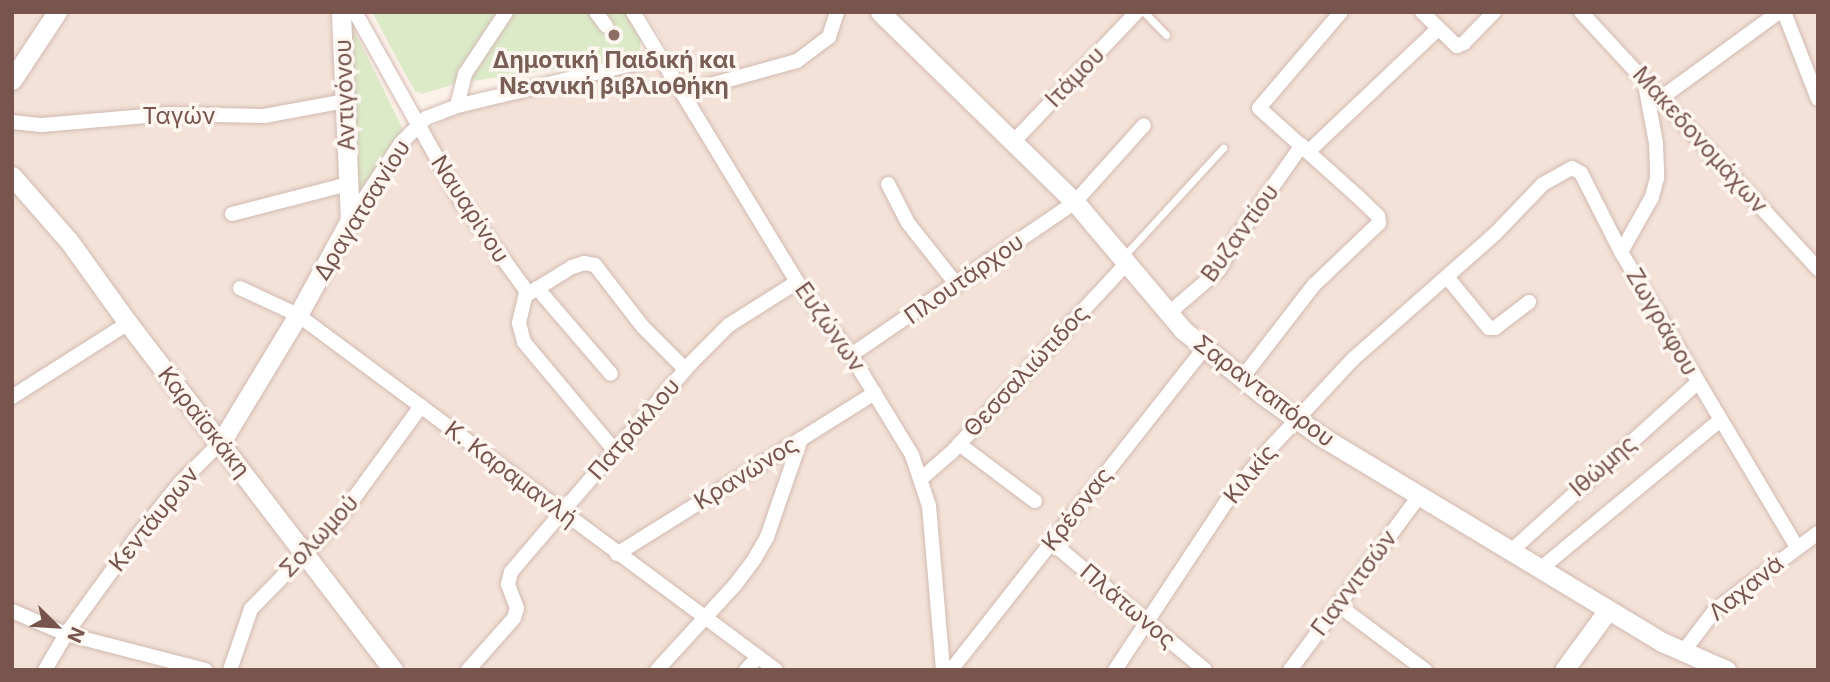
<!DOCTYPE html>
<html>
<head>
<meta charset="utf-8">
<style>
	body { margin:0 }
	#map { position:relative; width:1830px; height:682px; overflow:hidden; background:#fcf2ea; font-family:Inter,sans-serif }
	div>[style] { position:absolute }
	.residential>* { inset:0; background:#f4e2d8 }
	.green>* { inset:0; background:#dceac8 }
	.roads { filter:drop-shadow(0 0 2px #d1bab2) drop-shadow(0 0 2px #d1bab2) }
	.lane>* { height:7px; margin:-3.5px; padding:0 3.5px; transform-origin:3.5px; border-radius:3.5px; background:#fff }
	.street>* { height:14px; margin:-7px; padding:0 7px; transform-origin:7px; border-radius:7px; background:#fff }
	.secondary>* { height:19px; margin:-9.5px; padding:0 9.5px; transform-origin:9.5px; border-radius:9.5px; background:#fff }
	.dots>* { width:19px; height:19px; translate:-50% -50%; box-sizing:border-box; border:4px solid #fef6f0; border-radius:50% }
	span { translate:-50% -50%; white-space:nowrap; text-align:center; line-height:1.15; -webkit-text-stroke:7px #fef6f0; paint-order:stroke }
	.education-label { font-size:23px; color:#785e54; font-weight:700 }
	.street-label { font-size:23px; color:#77554d }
	.frame { position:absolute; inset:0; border:14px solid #77554d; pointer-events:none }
	.north { position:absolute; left:21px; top:591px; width:70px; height:70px; -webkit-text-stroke:5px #fef6f0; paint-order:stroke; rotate:114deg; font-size:19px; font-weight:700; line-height:28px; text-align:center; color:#77554d }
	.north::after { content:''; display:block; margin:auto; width:24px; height:32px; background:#77554d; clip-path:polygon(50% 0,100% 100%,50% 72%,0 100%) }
</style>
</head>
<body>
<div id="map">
	<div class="residential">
		<div style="clip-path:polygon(12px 12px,331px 12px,340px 221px,355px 234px,382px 184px,413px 140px,467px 104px,677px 63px,644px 12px,1818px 12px,1818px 670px,12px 670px)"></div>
	</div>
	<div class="green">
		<div style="clip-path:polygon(372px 12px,625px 12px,641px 38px,640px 50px,613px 61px,458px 83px,422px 94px,415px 91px,408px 79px)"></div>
		<div style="clip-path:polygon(351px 24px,403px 129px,370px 183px,357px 188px)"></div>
	</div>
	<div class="roads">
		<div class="lane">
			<div style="left:1144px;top:12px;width:32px;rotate:46deg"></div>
			<div style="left:1124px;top:256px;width:147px;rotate:-47.5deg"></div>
		</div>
		<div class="street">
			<div style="left:355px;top:12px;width:217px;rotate:60.7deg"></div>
			<div style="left:461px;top:201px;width:114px;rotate:53.9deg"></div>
			<div style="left:596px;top:12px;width:17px;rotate:54deg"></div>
			<div style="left:633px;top:12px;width:316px;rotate:58.7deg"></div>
			<div style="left:797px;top:282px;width:91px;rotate:53.5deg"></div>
			<div style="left:851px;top:355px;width:117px;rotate:58.6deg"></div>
			<div style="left:912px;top:455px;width:54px;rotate:71.6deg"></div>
			<div style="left:929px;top:506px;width:165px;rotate:85.1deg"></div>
			<div style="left:1422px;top:12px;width:49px;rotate:44.2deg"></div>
			<div style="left:1457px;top:46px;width:8px;rotate:-23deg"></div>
			<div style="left:1464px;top:43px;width:43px;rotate:-45.9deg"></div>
			<div style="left:1581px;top:12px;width:350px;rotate:47.3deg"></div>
			<div style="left:1784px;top:12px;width:93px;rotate:68.7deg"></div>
			<div style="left:1644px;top:79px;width:65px;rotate:79.4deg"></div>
			<div style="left:1656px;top:143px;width:35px;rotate:88deg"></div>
			<div style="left:1657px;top:178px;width:20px;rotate:105deg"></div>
			<div style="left:1652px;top:197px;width:63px;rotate:119.4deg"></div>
			<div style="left:1621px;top:252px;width:344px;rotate:59.2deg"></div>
			<div style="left:685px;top:92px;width:116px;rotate:-15.5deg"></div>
			<div style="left:797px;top:61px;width:40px;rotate:-37deg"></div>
			<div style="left:829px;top:37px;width:26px;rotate:-72deg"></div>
			<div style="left:1661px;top:98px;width:146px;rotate:-36.1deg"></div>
			<div style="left:457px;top:106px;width:33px;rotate:-76deg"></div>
			<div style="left:465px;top:74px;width:74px;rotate:-56.5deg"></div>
			<div style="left:12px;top:122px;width:30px;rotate:6deg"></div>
			<div style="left:42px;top:125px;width:128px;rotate:-4.9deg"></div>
			<div style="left:170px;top:114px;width:94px;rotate:1.2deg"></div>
			<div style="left:264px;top:116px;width:82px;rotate:-10.5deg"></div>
			<div style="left:1014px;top:141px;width:178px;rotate:-46.4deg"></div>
			<div style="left:1309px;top:151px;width:178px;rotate:-43.4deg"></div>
			<div style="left:888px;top:184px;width:44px;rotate:62.9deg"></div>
			<div style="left:908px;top:223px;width:79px;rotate:51.7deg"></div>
			<div style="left:232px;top:214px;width:120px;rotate:-14.5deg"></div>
			<div style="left:350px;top:220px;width:92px;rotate:-56.5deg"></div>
			<div style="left:401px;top:143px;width:35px;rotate:-45deg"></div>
			<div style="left:426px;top:118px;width:33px;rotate:-21deg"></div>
			<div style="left:457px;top:106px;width:210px;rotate:-13.5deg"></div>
			<div style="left:1447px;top:277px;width:66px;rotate:50.5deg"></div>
			<div style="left:1489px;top:328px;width:6px"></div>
			<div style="left:1495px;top:328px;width:43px;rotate:-37.4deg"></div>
			<div style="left:240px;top:288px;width:64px;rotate:25deg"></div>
			<div style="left:298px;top:315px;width:595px;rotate:36.6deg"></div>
			<div style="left:537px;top:288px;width:113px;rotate:49.3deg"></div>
			<div style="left:1169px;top:313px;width:66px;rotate:-40.7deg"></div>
			<div style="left:1219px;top:270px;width:34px;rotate:-62deg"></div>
			<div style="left:1235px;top:240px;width:116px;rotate:-54.8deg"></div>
			<div style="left:851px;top:355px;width:271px;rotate:-34.3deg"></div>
			<div style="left:1075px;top:202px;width:103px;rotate:-48.1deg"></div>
			<div style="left:1242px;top:378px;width:118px;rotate:-52.3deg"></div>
			<div style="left:1314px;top:285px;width:90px;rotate:-43.6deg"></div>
			<div style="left:1379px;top:223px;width:7px;rotate:-98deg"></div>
			<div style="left:1378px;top:216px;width:30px;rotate:-136deg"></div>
			<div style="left:1356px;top:195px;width:130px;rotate:-138.1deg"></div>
			<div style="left:1259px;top:108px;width:126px;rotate:-49.5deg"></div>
			<div style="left:12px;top:397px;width:138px;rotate:-32.5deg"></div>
			<div style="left:959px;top:444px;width:95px;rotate:36.9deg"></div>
			<div style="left:615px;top:451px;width:142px;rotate:-129.9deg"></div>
			<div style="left:524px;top:342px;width:20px;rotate:-105deg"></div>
			<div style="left:519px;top:323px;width:28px;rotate:-77deg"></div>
			<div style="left:525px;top:296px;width:55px;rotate:-31.7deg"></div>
			<div style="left:572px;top:267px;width:13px;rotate:-18deg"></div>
			<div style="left:584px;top:263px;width:11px;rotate:10deg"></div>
			<div style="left:595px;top:265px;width:78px;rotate:52.3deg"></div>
			<div style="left:643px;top:327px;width:59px;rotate:45deg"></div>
			<div style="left:922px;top:478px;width:38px;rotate:-41deg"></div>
			<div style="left:951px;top:453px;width:260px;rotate:-47.2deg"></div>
			<div style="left:1051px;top:542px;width:200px;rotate:39.7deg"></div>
			<div style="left:1510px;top:552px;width:253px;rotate:-42.1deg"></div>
			<div style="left:617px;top:554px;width:304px;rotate:-32deg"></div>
			<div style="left:1539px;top:570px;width:235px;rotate:-39.6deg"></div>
			<div style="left:1338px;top:605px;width:109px;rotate:36.8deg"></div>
			<div style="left:12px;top:611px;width:59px;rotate:23.1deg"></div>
			<div style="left:66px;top:634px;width:144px;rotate:14.5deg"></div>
			<div style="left:1683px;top:652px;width:53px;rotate:-52.7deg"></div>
			<div style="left:1715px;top:610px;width:129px;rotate:-36.8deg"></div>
			<div style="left:45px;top:670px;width:42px;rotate:-59.7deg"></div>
			<div style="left:66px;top:634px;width:117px;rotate:-54deg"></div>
			<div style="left:135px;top:539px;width:72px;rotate:-51.2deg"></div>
			<div style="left:180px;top:483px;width:58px;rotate:-45deg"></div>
			<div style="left:230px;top:670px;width:65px;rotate:-71deg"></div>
			<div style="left:251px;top:609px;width:124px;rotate:-45.7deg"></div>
			<div style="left:338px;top:520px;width:141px;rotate:-53.9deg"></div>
			<div style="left:468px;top:670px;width:69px;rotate:-48.5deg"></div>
			<div style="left:514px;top:618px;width:10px;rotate:-73deg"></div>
			<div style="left:517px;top:608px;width:26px;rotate:-111deg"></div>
			<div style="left:508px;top:584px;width:12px;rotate:-76deg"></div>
			<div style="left:511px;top:572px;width:79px;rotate:-49.6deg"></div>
			<div style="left:562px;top:512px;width:197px;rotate:-49.1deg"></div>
			<div style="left:691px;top:363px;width:54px;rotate:-45deg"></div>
			<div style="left:729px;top:325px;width:80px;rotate:-32.3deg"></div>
			<div style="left:657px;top:670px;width:115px;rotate:-47.5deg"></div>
			<div style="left:735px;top:585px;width:34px;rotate:-53deg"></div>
			<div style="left:755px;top:558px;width:24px;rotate:-60deg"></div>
			<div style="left:767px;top:537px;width:104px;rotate:-70.9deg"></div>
			<div style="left:746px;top:670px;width:18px;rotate:-47deg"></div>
			<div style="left:951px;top:670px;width:410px;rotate:-51.8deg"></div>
			<div style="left:1115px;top:670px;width:201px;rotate:-56.5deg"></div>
			<div style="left:1226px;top:502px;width:56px;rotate:-51.5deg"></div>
			<div style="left:1261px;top:458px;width:135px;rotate:-47.1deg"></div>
			<div style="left:1353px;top:359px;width:189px;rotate:-41.4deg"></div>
			<div style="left:1495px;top:234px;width:69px;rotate:-46.2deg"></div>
			<div style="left:1543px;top:184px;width:33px;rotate:-29deg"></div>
			<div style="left:1572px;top:168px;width:10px;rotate:29deg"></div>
			<div style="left:1581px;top:173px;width:89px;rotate:63.1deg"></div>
			<div style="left:1290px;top:670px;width:217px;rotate:-53.4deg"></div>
		</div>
		<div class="secondary">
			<div style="left:880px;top:12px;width:272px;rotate:44.3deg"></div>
			<div style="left:1075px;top:202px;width:167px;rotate:49.8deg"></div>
			<div style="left:1183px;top:330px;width:103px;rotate:39.1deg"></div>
			<div style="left:1263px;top:395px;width:69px;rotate:35.5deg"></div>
			<div style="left:1319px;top:435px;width:401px;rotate:31.1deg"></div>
			<div style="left:1662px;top:642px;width:70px;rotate:23.6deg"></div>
			<div style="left:12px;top:80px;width:82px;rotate:-56.5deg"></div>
			<div style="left:12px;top:176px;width:86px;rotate:48.8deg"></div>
			<div style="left:69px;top:241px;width:101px;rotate:54.3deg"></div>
			<div style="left:128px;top:323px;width:437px;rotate:52.6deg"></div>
			<div style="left:221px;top:442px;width:149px;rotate:-58.8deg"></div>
			<div style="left:298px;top:315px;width:108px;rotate:-61.3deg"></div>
			<div style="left:350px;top:220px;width:208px;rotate:-92.5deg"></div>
			<div style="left:1564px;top:670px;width:74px;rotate:-53.7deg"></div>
		</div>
	</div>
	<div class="dots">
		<div style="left:614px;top:35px;background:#8d6e63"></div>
	</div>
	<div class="education-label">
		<span style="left:614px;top:73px">Δημοτική Παιδική και<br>Νεανική βιβλιοθήκη</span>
	</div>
	<div class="street-label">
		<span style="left:1075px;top:77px;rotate:-46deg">Ιτάμου</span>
		<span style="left:345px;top:95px;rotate:-92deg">Αντιγόνου</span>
		<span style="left:179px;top:116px">Ταγών</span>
		<span style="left:1700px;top:140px;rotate:48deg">Μακεδονομάχων</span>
		<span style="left:470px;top:209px;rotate:57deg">Ναυαρίνου</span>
		<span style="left:362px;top:210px;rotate:-58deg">Δραγατσανίου</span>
		<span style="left:1240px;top:233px;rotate:-54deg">Βυζαντίου</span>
		<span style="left:964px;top:279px;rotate:-35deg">Πλουτάρχου</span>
		<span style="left:1662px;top:322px;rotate:60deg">Ζωγράφου</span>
		<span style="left:830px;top:327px;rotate:55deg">Ευζώνων</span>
		<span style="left:1026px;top:371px;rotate:-47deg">Θεσσαλιώτιδος</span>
		<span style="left:1264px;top:391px;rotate:37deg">Σαρανταπόρου</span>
		<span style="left:204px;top:422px;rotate:52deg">Καραϊσκάκη</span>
		<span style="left:634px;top:429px;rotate:-49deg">Πατρόκλου</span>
		<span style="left:1603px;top:466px;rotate:-41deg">Ιθώμης</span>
		<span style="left:746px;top:473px;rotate:-32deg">Κρανώνος</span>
		<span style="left:511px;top:474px;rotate:37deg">Κ. Καραμανλή</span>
		<span style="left:1250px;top:474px;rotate:-51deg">Κιλκίς</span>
		<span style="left:1077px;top:509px;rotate:-52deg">Κρέσνας</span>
		<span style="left:154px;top:519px;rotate:-51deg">Κεντάυρων</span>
		<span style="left:319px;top:536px;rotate:-47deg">Σολωμού</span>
		<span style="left:1354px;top:583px;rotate:-53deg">Γιαννιτσών</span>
		<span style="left:1746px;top:588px;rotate:-39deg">Λαχανά</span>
		<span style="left:1128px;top:606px;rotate:40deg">Πλάτωνος</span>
	</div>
	<div class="frame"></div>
	<div class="north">N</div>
</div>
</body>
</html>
